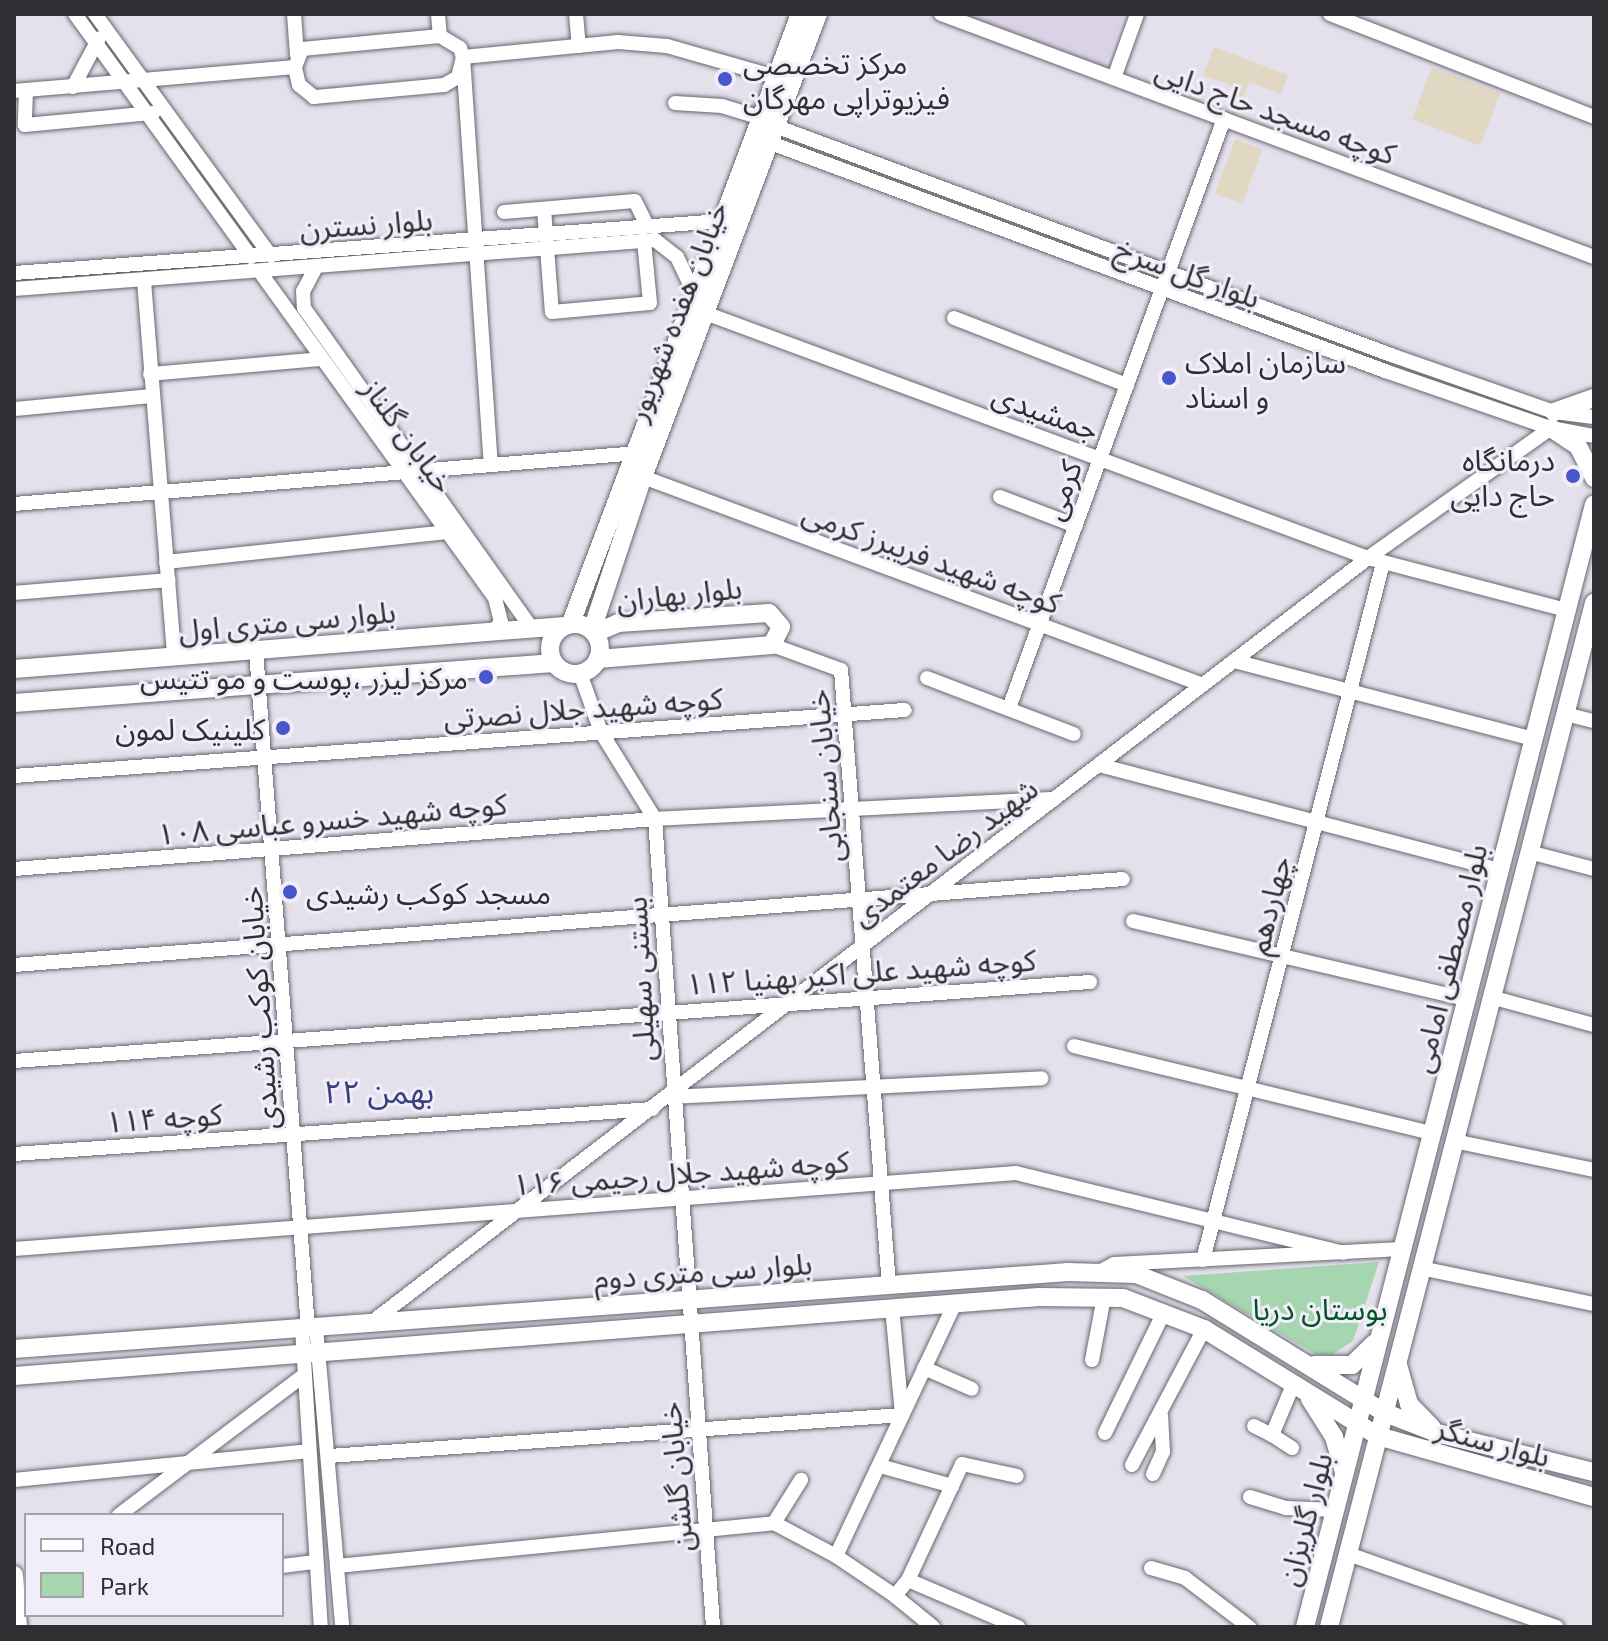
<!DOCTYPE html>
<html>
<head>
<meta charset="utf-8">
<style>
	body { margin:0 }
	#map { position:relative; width:1608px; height:1641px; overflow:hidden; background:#e4e0ec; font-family:"Exo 2","Noto Sans Arabic",sans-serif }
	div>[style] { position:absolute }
	.built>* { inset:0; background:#dad3e5 }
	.education>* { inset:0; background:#e0d8c3; transform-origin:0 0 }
	.green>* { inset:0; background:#a6d6af }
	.roads { filter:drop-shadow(0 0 2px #696670) drop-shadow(0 0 2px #696670) }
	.minor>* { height:14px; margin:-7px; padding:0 7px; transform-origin:7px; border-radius:7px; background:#fff }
	.major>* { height:18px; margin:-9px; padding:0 9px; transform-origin:9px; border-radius:9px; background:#fff }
	.major>.ring { margin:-9px; padding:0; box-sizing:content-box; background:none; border:18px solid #fff; border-radius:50% }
	.dots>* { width:22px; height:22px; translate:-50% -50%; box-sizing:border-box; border:4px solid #f1edf9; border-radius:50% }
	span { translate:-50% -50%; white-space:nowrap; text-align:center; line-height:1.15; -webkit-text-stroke:6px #f1edf9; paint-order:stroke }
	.poi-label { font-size:30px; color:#302e32 }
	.left { translate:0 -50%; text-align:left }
	.right { translate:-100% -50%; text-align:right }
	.street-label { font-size:30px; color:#302e32 }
	.park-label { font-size:30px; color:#005524 }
	.neighbourhood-label { font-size:32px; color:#37427d }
	.frame { position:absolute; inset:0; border:16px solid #302e32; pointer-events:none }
	.legend { position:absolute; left:24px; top:1513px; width:260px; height:104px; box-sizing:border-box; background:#f1edf9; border:2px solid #a4a1a9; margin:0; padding:10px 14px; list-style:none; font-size:24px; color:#302e32 }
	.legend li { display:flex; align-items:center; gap:16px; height:40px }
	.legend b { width:40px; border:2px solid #a4a1a9 }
</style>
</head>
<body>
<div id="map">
	<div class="built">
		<div style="clip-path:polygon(958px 14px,1125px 14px,1104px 68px)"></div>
	</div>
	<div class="education">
		<div style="clip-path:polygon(1214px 47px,1288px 75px,1281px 94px,1249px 82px,1236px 116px,1231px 114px,1240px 89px,1203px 75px)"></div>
		<div style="left:1432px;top:67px;width:73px;height:56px;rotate:21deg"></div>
		<div style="left:1235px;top:139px;width:29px;height:58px;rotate:20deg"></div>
	</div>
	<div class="green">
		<div style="clip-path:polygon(1379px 1262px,1353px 1341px,1331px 1355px,1315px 1354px,1183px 1276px)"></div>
	</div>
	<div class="roads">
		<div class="minor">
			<div style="left:75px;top:14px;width:300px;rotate:54.1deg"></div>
			<div style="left:95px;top:14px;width:299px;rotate:54deg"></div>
			<div style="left:294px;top:14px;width:41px;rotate:85.8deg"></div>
			<div style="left:438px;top:14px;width:22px;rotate:85deg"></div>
			<div style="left:576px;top:14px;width:32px;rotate:85deg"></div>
			<div style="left:941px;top:14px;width:697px;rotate:20.41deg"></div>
			<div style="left:1330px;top:14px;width:283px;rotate:21.3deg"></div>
			<div style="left:463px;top:57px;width:21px;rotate:104deg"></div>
			<div style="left:458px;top:77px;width:16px;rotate:150deg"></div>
			<div style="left:444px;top:85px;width:131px;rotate:174.7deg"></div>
			<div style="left:314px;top:97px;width:19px;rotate:-141deg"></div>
			<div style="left:299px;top:85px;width:18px;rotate:-103deg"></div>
			<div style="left:295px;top:67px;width:19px;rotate:-69deg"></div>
			<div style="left:302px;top:49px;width:139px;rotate:-5.4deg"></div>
			<div style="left:440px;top:36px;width:23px;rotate:31deg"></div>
			<div style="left:460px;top:48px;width:9px;rotate:72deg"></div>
			<div style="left:463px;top:57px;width:407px;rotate:86.1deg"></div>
			<div style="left:463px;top:57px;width:156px;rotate:-5.5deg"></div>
			<div style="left:618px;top:42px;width:49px;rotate:4.7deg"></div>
			<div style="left:667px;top:46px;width:113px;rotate:15.9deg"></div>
			<div style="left:1114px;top:78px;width:68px;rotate:-70.2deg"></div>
			<div style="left:73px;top:87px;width:55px;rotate:-62deg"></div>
			<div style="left:26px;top:90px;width:35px;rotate:92deg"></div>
			<div style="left:25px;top:125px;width:129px;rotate:-5.4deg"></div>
			<div style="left:14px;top:91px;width:282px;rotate:-4.9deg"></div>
			<div style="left:675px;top:103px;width:47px;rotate:3.7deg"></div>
			<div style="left:722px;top:106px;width:41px;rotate:17.1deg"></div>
			<div style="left:775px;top:126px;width:657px;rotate:20.39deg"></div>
			<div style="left:1391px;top:355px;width:173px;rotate:19.3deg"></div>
			<div style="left:1554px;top:412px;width:40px;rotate:7.1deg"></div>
			<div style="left:768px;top:142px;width:658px;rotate:20.36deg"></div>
			<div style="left:1385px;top:371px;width:176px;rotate:19deg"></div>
			<div style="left:1551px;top:428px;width:44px;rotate:10.5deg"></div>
			<div style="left:544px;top:209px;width:103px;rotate:85.6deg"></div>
			<div style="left:552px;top:312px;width:98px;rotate:-5.2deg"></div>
			<div style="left:650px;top:303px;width:62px;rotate:-95.5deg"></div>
			<div style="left:504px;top:212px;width:131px;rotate:-4.8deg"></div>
			<div style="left:635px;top:201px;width:28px;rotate:64deg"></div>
			<div style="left:316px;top:267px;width:27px;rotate:118deg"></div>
			<div style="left:303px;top:291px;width:17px;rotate:87deg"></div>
			<div style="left:304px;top:308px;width:392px;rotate:54.6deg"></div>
			<div style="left:260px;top:272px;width:402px;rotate:54.2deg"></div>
			<div style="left:495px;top:598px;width:25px;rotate:76deg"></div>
			<div style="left:501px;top:622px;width:13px;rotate:129deg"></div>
			<div style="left:14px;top:273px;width:710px;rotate:-4.2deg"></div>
			<div style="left:144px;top:281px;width:377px;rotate:85.4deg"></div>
			<div style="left:14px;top:289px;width:643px;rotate:-4.37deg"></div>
			<div style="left:655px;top:240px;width:28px;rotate:38deg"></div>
			<div style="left:677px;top:257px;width:42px;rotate:64.7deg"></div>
			<div style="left:705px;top:313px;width:707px;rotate:20.28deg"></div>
			<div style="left:1368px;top:558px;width:205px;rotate:14.7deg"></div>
			<div style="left:954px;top:318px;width:186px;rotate:21.2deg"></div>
			<div style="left:150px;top:374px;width:172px;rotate:-5deg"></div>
			<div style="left:14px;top:409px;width:139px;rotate:-5.4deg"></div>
			<div style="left:643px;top:477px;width:597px;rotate:20.38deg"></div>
			<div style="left:1000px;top:497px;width:81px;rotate:20.9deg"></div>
			<div style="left:14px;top:504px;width:626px;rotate:-4.67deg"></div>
			<div style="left:166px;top:562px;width:283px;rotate:-6.1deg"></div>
			<div style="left:14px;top:593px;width:155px;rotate:-4.8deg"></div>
			<div style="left:772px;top:645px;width:73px;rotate:19.9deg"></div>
			<div style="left:841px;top:670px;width:617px;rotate:85.54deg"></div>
			<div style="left:256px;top:651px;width:679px;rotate:85.61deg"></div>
			<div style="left:1234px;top:661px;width:309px;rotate:14.6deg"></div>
			<div style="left:580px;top:673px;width:63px;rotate:70.4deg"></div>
			<div style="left:601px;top:732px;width:102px;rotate:58.2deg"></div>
			<div style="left:655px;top:819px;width:810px;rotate:85.89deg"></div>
			<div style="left:927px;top:678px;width:157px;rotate:20.9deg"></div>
			<div style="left:1009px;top:708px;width:627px;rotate:-69.95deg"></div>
			<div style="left:1565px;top:714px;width:30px;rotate:14deg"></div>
			<div style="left:1099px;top:765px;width:414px;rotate:14.7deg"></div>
			<div style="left:14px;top:776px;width:893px;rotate:-4.24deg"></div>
			<div style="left:1529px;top:852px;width:67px;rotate:14.7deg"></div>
			<div style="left:14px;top:869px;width:643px;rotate:-4.46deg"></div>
			<div style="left:655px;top:819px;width:400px;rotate:-2.9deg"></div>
			<div style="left:1133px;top:921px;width:342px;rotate:13.2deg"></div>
			<div style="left:14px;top:965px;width:1112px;rotate:-4.43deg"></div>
			<div style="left:1491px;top:997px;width:107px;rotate:15.2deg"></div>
			<div style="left:1074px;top:1046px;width:368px;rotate:13.7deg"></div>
			<div style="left:14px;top:1061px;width:1079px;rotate:-4.2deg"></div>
			<div style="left:672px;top:1097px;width:370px;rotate:-2.9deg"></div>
			<div style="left:1454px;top:1141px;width:143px;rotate:11.7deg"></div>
			<div style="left:14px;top:1154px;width:640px;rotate:-4.03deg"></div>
			<div style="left:14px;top:1249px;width:1005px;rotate:-4.34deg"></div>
			<div style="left:1016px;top:1173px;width:337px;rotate:13.7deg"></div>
			<div style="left:1203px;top:1260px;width:720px;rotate:-75.52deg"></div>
			<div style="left:1421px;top:1268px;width:177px;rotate:11.8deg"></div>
			<div style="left:1101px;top:1271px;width:15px;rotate:-28deg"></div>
			<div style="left:1114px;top:1264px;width:288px;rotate:-3deg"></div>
			<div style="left:372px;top:1322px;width:1255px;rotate:-37.49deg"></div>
			<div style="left:1368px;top:558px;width:224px;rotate:-35.4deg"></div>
			<div style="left:316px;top:1327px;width:301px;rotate:85deg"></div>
			<div style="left:302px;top:1328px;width:300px;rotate:86.4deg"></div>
			<div style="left:1092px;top:1360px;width:64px;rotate:-79.2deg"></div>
			<div style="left:924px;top:1368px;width:52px;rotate:23.6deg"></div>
			<div style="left:1254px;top:1426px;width:20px;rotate:27deg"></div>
			<div style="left:1272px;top:1435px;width:54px;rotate:-67.2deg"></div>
			<div style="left:1105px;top:1433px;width:135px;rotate:-64deg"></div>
			<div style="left:1272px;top:1435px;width:24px;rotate:33deg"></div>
			<div style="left:329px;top:1456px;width:574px;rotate:-4.09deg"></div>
			<div style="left:902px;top:1415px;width:107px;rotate:-95.3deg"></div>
			<div style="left:1132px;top:1465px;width:154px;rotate:-62.1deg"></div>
			<div style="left:880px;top:1466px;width:75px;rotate:15.5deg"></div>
			<div style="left:1153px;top:1474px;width:24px;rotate:-66deg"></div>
			<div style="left:1163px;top:1452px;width:36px;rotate:-93deg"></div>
			<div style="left:14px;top:1480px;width:295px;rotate:-5.6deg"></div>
			<div style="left:1250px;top:1497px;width:38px;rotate:17deg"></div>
			<div style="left:1286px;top:1508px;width:49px;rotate:2.3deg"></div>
			<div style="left:119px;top:1515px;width:232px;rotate:-37.1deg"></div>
			<div style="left:774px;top:1523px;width:51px;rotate:-57.9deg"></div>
			<div style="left:1348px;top:1554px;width:221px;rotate:19.3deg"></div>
			<div style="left:836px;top:1556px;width:280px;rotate:-64.8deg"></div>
			<div style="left:282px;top:1566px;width:34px;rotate:-7deg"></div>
			<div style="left:337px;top:1566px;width:439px;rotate:-5.6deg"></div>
			<div style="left:774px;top:1523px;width:70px;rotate:28deg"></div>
			<div style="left:836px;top:1556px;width:71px;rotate:34.1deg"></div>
			<div style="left:895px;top:1596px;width:21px;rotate:-51deg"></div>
			<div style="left:908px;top:1580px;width:128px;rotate:-65deg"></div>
			<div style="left:962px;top:1464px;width:56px;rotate:12.3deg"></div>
			<div style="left:1151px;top:1568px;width:35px;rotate:16deg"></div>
			<div style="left:1185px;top:1578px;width:81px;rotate:37.4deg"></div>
			<div style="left:908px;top:1580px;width:120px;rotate:23.1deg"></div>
			<div style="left:895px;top:1596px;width:49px;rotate:39.2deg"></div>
		</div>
		<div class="major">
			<div style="left:1554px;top:412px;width:42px;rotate:-19.3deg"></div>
			<div style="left:1551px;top:428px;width:32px;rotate:34deg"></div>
			<div style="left:1578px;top:446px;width:36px;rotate:63deg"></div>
			<div style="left:571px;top:623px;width:651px;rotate:-69.39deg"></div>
			<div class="ring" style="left:550px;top:624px;width:32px;height:32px"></div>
			<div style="left:592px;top:630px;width:161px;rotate:-71.6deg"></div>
			<div style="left:643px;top:477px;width:495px;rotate:-69.3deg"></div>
			<div style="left:595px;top:633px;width:25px;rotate:-23deg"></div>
			<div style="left:618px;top:623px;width:151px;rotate:-3.8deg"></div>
			<div style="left:769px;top:613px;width:18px;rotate:49deg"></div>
			<div style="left:781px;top:627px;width:20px;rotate:117deg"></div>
			<div style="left:772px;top:645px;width:175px;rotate:175.4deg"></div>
			<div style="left:14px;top:669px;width:552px;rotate:-4.47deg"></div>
			<div style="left:14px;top:703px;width:541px;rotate:-4.24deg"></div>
			<div style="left:14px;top:1349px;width:1057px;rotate:-4.18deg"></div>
			<div style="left:1068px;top:1272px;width:68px;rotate:1.7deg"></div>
			<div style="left:1136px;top:1274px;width:71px;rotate:21.5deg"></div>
			<div style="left:1202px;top:1300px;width:213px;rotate:31.7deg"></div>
			<div style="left:1383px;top:1412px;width:58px;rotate:21.3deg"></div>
			<div style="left:1437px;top:1433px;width:162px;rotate:14deg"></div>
			<div style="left:1314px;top:1365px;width:38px"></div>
			<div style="left:1352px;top:1365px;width:32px;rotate:-44deg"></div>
			<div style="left:1398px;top:1365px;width:41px;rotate:74.2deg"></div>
			<div style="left:1409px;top:1404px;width:33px;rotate:46deg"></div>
			<div style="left:14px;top:1376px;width:1028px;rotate:-4.41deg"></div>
			<div style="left:1039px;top:1297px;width:84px;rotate:0.7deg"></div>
			<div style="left:1123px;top:1298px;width:87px;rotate:20.9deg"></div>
			<div style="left:1204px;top:1329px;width:204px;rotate:31.6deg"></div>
			<div style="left:1378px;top:1436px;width:224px;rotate:15.8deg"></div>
			<div style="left:1310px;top:1399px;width:45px;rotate:57.7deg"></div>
			<div style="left:1334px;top:1437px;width:37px;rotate:74deg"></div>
			<div style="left:14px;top:1575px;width:52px;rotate:85.6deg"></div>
			<div style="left:1305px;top:1627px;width:1159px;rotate:-75.56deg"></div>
			<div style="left:1329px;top:1627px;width:1058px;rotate:-75.49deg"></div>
		</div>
	</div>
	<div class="dots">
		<div style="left:725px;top:79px;background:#4957cc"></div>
		<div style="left:1169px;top:378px;background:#4957cc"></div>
		<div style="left:1573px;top:476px;background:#4957cc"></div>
		<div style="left:486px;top:677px;background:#4957cc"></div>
		<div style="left:283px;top:728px;background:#4957cc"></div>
		<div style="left:290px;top:892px;background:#4957cc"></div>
	</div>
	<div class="poi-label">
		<span class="left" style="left:743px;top:79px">مرکز تخصصی<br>فیزیوتراپی مهرگان</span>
		<span class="left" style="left:1185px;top:378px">سازمان املاک<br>و اسناد</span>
		<span class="right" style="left:1555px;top:476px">درمانگاه<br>حاج دایی</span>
		<span class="right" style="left:468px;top:677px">مرکز لیزر ،پوست و مو تتیس</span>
		<span class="right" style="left:265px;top:728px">کلینیک لمون</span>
		<span class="left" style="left:306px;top:892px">مسجد کوکب رشیدی</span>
	</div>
	<div class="street-label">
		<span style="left:1276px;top:111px;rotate:20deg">کوچه مسجد حاج دایی</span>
		<span style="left:366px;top:223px;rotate:-4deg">بلوار نسترن</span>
		<span style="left:1188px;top:272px;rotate:20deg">بلوار گل سرخ</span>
		<span style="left:676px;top:311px;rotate:-69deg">خیابان هفده شهریور</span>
		<span style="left:1046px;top:411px;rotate:20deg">جمشیدی</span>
		<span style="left:409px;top:435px;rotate:54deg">خیابان گلناز</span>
		<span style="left:1061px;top:490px;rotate:-70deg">کرمی</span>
		<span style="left:932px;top:557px;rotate:20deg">کوچه شهید فریبرز کرمی</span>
		<span style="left:679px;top:593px;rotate:-6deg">بلوار بهاران</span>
		<span style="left:287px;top:620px;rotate:-5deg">بلوار سی متری اول</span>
		<span style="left:583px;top:707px;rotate:-4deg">کوچه شهید جلال نصرتی</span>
		<span style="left:824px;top:776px;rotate:-95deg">خیابان سنجابی</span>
		<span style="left:332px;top:818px;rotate:-5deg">کوچه شهید خسرو عباسی ۱۰۸</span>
		<span style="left:944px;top:851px;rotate:-37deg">شهید رضا معتمدی</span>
		<span style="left:1268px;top:905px;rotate:-76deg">چهاردهم</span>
		<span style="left:1448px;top:958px;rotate:-76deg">بلوار مصطفی امامی</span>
		<span style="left:861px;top:971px;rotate:-4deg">کوچه شهید علی اکبر بهنیا ۱۱۲</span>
		<span style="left:639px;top:979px;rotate:-93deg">بستنی سهیلی</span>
		<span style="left:258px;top:1008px;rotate:-94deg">خیابان کوکب رشیدی</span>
		<span style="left:164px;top:1117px;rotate:-4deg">کوچه ۱۱۴</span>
		<span style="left:681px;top:1172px;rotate:-4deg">کوچه شهید جلال رحیمی ۱۱۶</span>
		<span style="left:703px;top:1270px;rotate:-4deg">بلوار سی متری دوم</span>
		<span style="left:1493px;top:1441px;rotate:15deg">بلوار سنگر</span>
		<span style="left:675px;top:1477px;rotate:-95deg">خیابان گلشن</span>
		<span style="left:1304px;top:1519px;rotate:-75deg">بلوار گلریزان</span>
	</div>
	<div class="park-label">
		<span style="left:1320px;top:1308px">بوستان دریا</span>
	</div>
	<div class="neighbourhood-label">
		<span style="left:379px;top:1090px">۲۲ بهمن</span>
	</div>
	<div class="frame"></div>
	<ul class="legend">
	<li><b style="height:10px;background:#fff"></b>Road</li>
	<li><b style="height:22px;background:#a6d6af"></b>Park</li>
	</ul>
</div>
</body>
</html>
